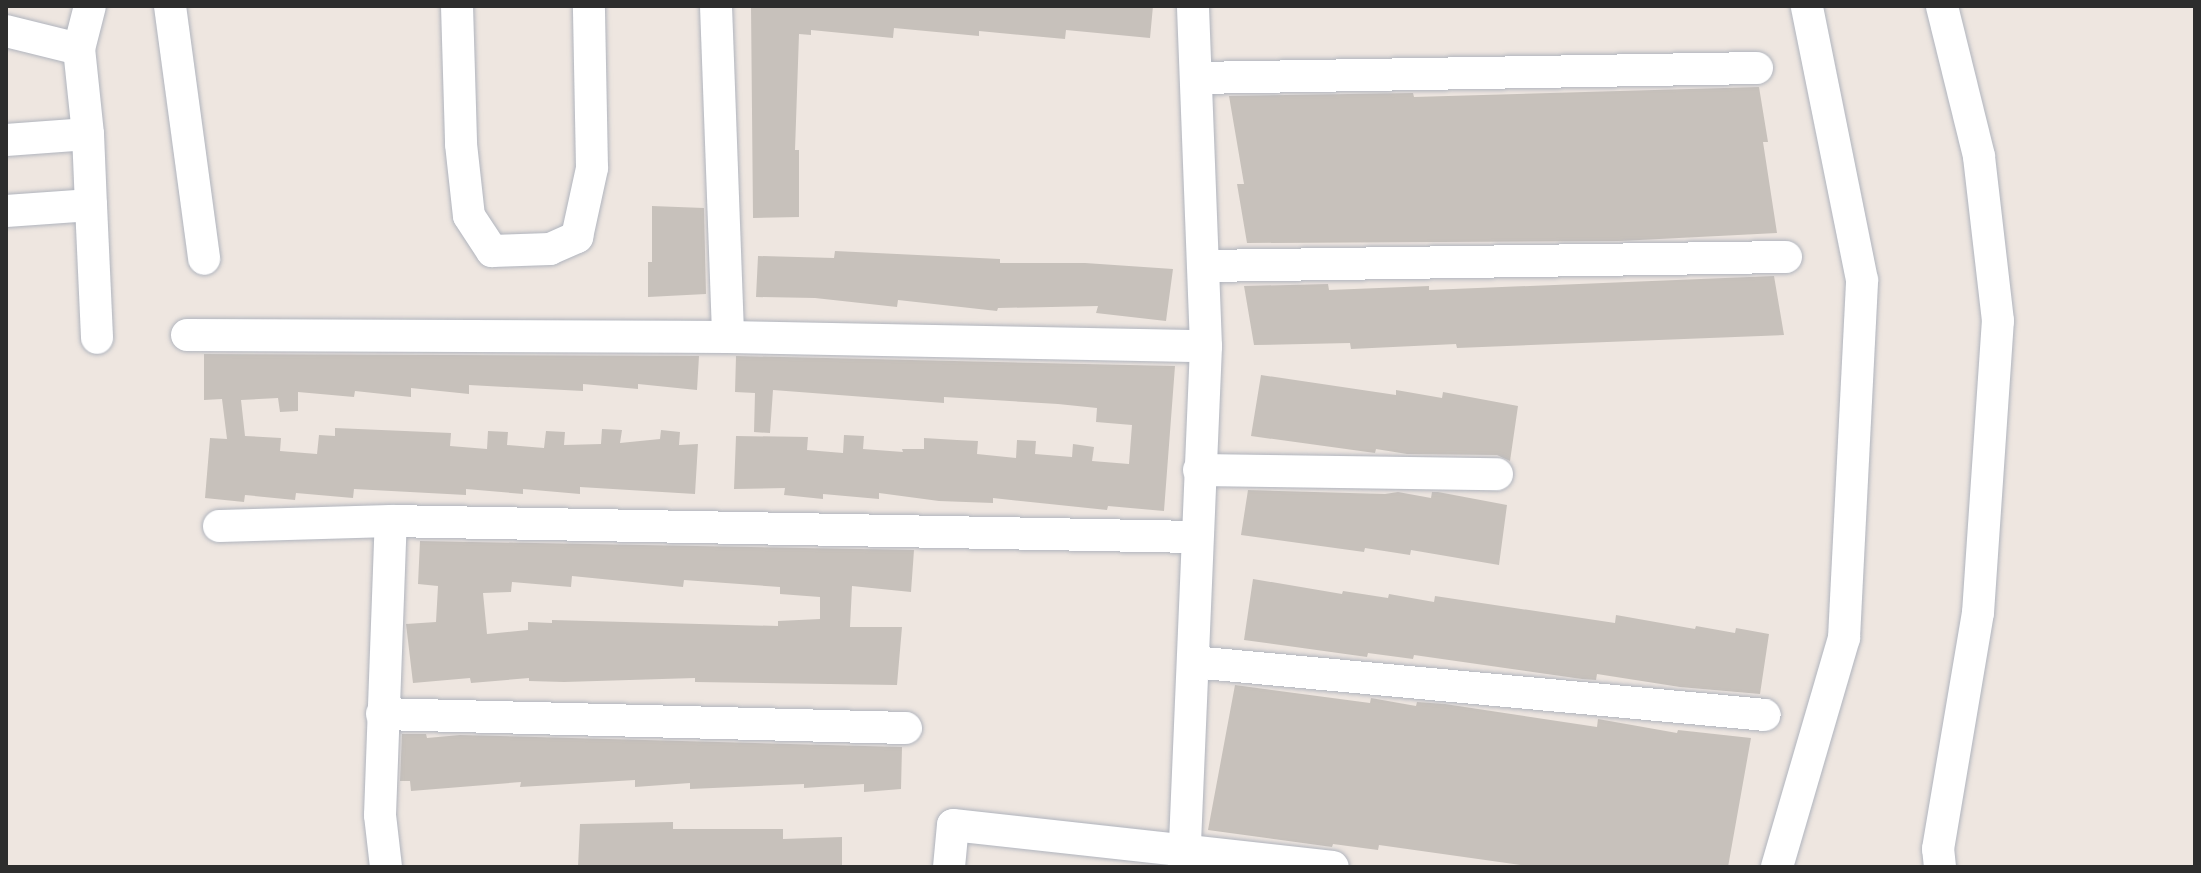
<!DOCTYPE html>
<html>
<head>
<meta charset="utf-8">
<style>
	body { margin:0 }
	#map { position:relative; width:2201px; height:873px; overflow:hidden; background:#eee6e0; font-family:"Titillium Web",sans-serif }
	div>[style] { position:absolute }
	.building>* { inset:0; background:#c7c1bb }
	.roads { filter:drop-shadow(0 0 2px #b0b4bd) drop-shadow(0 0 2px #b0b4bd) }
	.minor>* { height:32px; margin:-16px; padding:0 16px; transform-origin:16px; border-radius:16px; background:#fff }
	span { translate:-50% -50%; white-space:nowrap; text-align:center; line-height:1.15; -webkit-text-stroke:6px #fff; paint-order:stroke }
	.frame { position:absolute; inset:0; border:8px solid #2d2d2d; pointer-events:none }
</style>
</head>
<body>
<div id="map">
	<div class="building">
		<div style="clip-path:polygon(751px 6px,1153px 6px,1150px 38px,1066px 30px,1065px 39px,979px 31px,979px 36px,894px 28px,893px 38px,811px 30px,811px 35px,799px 34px,795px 150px,799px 150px,799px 217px,753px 218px)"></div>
		<div style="clip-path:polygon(1759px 87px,1768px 142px,1763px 142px,1777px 233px,1620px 241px,1247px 243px,1237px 184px,1244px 184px,1229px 96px,1413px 93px,1414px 97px)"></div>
		<div style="clip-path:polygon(652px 206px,704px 208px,706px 294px,648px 297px,648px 262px,652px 262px)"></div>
		<div style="clip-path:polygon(835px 251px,1000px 259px,1000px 263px,1085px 263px,1173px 269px,1166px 321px,1096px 313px,1098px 306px,998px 308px,997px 311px,898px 300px,897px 307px,815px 298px,756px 297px,758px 256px,834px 258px)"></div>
		<div style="clip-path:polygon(1774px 276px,1784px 335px,1457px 348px,1456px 344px,1351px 349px,1350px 343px,1254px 345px,1244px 286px,1328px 284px,1329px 290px,1429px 286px,1429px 290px)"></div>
		<div style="clip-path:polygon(204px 354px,699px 356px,697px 390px,638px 384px,638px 389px,583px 384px,583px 391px,469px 385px,469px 394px,411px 388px,411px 397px,355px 391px,354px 397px,298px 392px,298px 411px,280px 412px,278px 398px,241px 400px,245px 436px,281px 438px,280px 451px,317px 454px,319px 435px,335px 436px,335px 428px,451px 433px,450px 446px,487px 449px,488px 431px,508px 432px,507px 445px,544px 448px,546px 431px,565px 432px,564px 445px,601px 444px,602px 429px,622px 430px,620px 443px,660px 439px,661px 430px,680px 432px,679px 445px,698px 444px,695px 494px,580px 487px,580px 494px,523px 489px,523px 494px,466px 489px,466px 495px,354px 489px,353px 498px,296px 493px,295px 500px,245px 495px,244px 502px,205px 498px,210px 438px,227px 439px,222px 399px,204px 400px)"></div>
		<div style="clip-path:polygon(736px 356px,1175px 366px,1164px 511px,1108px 506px,1107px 510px,993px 498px,993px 503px,939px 501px,879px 493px,879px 499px,823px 494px,823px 499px,784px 495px,785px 488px,734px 489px,736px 436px,808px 437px,807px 450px,843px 453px,844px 435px,864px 436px,863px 449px,903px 452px,902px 449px,924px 449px,924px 438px,957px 440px,978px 441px,977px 454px,1016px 458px,1017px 440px,1036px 441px,1035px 454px,1072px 457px,1073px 444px,1094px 447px,1092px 461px,1129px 464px,1132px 425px,1096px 422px,1097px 408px,1058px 404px,944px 397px,944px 403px,773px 390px,770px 433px,754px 432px,755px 393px,735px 392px)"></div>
		<div style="clip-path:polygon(1261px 375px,1396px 395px,1396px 390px,1442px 398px,1443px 392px,1518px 406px,1510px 461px,1497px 455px,1407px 454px,1376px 449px,1375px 453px,1251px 436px)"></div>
		<div style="clip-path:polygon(1248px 490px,1385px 494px,1398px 492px,1431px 498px,1432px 492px,1438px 492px,1507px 505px,1499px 565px,1411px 550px,1410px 555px,1365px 548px,1364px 552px,1241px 535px)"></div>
		<div style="clip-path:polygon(evenodd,420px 541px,914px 550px,911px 592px,852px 586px,850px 627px,902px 627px,897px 685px,695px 682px,695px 678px,564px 682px,529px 681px,529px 678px,471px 683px,470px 678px,413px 683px,406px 624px,436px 622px,438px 586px,418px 584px,420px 541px,572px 576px,683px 587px,684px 580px,780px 587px,780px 594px,820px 597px,820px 619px,778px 621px,778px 626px,552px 620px,552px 623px,528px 622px,528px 630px,487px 634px,483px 593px,511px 592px,512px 582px,571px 587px,572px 576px)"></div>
		<div style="clip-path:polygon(1253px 579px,1342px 594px,1343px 591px,1388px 598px,1389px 594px,1434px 602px,1435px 596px,1615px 623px,1616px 615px,1695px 629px,1696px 626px,1735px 633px,1736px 628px,1769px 634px,1760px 694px,1680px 687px,1597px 674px,1596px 680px,1582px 679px,1414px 655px,1413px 659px,1368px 653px,1367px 657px,1244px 640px)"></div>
		<div style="clip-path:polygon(1235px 685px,1370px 703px,1371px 698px,1416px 706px,1417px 702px,1445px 704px,1597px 727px,1598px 719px,1677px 733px,1678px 730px,1751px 738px,1728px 867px,1535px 867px,1379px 845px,1378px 850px,1333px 844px,1332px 847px,1208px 830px)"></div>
		<div style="clip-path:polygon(402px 734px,426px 734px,427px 738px,460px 735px,902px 747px,901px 789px,864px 792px,864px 784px,804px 788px,804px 784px,690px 789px,690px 783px,635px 787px,635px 780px,520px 787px,521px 782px,411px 791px,410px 781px,400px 781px)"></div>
		<div style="clip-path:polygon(673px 822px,673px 829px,783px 829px,783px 839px,842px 837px,842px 867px,578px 867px,580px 824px)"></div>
	</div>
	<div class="roads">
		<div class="minor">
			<div style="left:170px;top:6px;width:255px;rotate:82.3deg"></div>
			<div style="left:457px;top:6px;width:138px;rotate:88.3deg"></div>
			<div style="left:461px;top:144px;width:72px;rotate:83.7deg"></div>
			<div style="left:469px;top:216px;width:42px;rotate:56.7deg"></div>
			<div style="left:492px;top:251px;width:58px;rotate:-2deg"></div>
			<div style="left:550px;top:249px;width:30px;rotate:-24deg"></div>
			<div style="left:577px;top:237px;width:71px;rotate:-77.7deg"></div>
			<div style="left:592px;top:168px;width:162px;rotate:-91.1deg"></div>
			<div style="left:716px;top:6px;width:331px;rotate:87.9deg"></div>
			<div style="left:6px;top:31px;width:75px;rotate:13.9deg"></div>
			<div style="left:1196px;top:78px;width:561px;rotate:-1.02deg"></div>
			<div style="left:88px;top:134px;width:85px;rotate:-96deg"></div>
			<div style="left:79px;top:49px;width:44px;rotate:-75.7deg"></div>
			<div style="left:6px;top:140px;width:82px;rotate:-4.2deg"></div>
			<div style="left:88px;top:134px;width:71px;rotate:87.6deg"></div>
			<div style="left:6px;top:211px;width:85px;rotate:-4deg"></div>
			<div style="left:91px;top:205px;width:133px;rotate:87.4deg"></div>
			<div style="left:1205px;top:266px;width:581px;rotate:-0.89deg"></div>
			<div style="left:187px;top:335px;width:541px;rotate:0.21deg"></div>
			<div style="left:728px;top:337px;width:478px;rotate:1.1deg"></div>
			<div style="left:1199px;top:470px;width:298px;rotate:0.8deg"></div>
			<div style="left:219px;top:526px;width:172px;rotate:-1.7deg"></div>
			<div style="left:1193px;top:662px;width:574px;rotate:5.29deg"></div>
			<div style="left:382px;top:714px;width:524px;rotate:1.53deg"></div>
			<div style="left:386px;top:867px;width:52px;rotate:-96.6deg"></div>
			<div style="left:380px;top:815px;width:294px;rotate:-87.9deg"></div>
			<div style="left:391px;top:521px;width:805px;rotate:1.14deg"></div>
			<div style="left:949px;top:867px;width:42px;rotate:-84.6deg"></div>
			<div style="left:953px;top:825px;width:382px;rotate:6.3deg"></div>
			<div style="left:1184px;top:867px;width:521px;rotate:-87.58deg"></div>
			<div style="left:1206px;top:346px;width:340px;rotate:-92.2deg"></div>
			<div style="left:1777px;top:867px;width:239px;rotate:-73.7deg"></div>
			<div style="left:1844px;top:638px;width:358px;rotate:-87.1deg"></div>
			<div style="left:1862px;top:280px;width:279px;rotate:-101.4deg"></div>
			<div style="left:1940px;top:867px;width:18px;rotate:-96deg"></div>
			<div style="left:1938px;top:849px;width:239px;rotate:-80.4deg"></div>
			<div style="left:1978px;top:613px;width:293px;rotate:-86.1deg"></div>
			<div style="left:1998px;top:321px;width:166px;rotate:-96.6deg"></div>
			<div style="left:1979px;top:156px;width:154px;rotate:-103.9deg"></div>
		</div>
	</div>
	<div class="frame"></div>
</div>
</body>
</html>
